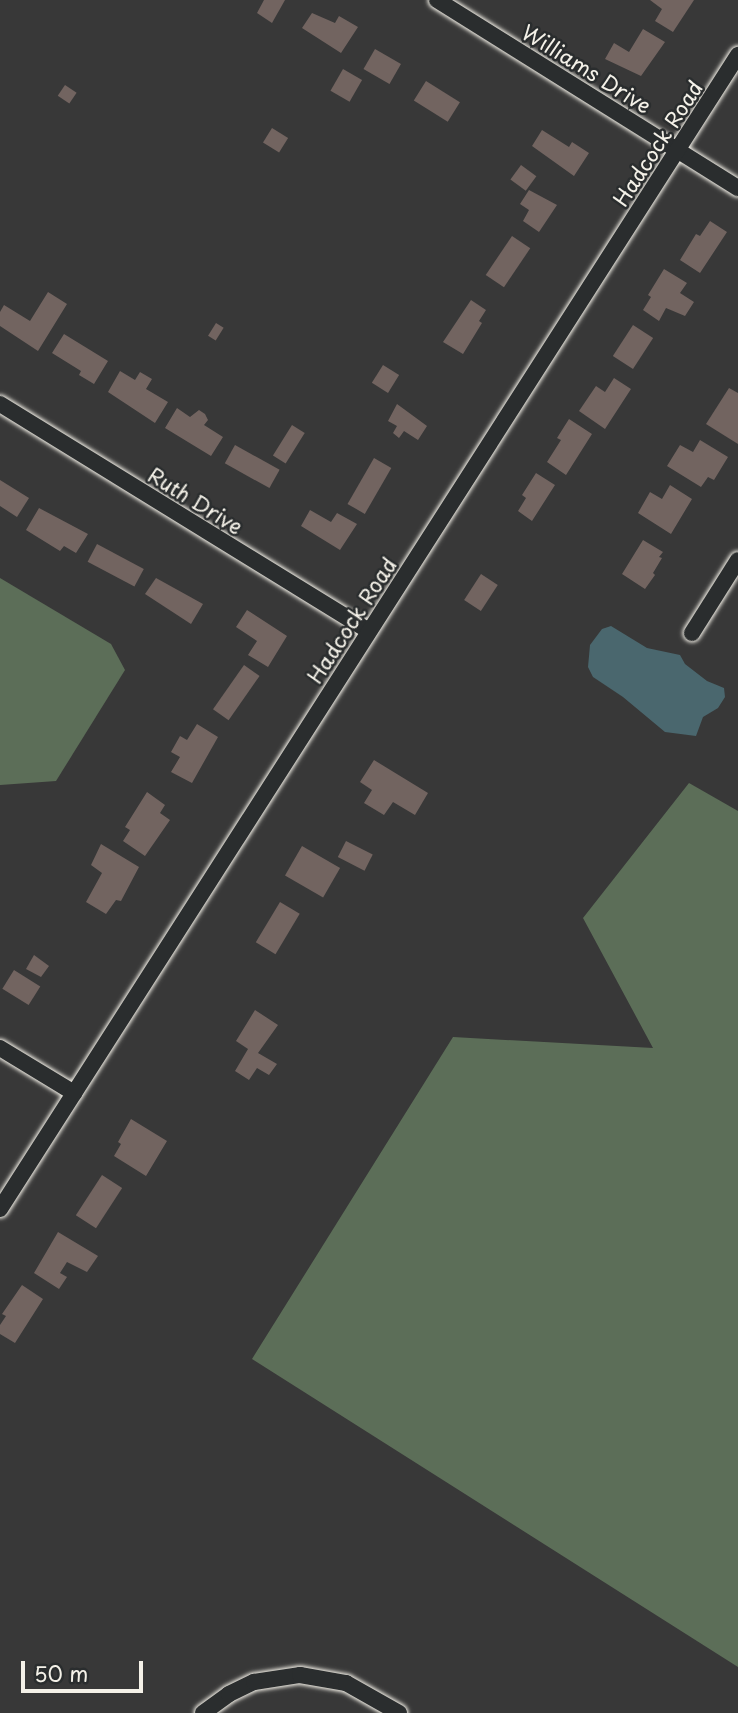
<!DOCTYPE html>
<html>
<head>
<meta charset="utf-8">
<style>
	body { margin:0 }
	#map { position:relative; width:738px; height:1713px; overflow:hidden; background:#383838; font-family:"Playpen Sans",sans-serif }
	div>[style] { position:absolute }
	.green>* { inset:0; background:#5c6e58 }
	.water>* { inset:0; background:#4a676e }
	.building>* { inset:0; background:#726460; transform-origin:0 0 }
	.roads { filter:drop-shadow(0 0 2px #f4f1e8) drop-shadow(0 0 2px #f4f1e8) }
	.minor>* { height:16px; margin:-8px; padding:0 8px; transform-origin:8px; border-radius:8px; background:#2a2d2e }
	span { translate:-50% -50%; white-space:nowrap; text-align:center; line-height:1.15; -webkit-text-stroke:5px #2a2d2e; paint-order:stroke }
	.street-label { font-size:21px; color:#f4f1e8 }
	.scale { position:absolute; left:21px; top:1661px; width:122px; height:32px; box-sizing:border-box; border:4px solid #f4f1e8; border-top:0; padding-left:9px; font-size:21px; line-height:24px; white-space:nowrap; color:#f4f1e8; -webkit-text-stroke:5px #2a2d2e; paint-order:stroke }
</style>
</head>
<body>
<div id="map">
	<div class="green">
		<div style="clip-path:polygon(0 578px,111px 644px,125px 670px,56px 781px,0 785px)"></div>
		<div style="clip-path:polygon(689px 783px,738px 811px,738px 1667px,252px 1359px,453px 1037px,653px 1048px,583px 918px)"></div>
	</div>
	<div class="water">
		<div style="clip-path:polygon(611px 626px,647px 648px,680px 655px,685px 664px,707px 681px,724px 688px,725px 697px,718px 708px,703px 717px,696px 736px,665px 732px,623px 697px,593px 677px,588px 667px,590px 645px,602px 629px)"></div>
	</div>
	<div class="building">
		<div style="clip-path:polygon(264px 0,285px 0,272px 23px,257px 13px)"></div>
		<div style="clip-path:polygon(650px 0,694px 0,673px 32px,655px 21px,662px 9px)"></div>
		<div style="clip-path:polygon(312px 13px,335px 23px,339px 16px,358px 27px,341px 53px,302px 28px)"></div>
		<div style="clip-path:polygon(643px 29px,665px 42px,641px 76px,605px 59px,614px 43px,629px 52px)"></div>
		<div style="left:375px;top:49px;width:30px;height:23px;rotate:30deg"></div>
		<div style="left:343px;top:69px;width:22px;height:25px;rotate:30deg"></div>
		<div style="left:426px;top:81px;width:40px;height:23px;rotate:32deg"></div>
		<div style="left:65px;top:85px;width:14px;height:13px;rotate:34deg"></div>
		<div style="left:272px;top:128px;width:19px;height:17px;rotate:32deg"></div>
		<div style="clip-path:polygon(542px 130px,569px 147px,572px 142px,589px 153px,574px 176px,532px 146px)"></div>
		<div style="left:521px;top:165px;width:19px;height:18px;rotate:36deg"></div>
		<div style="clip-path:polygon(529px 190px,557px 205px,539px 232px,523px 221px,529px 210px,520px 204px)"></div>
		<div style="clip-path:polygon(710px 221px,727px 232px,700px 273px,680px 260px,696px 234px,700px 236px)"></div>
		<div style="left:512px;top:236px;width:22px;height:47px;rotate:34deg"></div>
		<div style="clip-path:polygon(664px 269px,687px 283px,680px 293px,694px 302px,685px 316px,666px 308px,659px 321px,643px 310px,651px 297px,648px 295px)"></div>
		<div style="clip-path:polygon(48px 292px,67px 304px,38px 351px,0 326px,0 312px,4px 305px,30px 321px)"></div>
		<div style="clip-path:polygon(471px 300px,486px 310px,479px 321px,482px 323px,463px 354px,443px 342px)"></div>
		<div style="left:216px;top:323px;width:9px;height:15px;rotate:32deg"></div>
		<div style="left:633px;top:325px;width:24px;height:37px;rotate:33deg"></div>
		<div style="clip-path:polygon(64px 334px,108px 361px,94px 384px,79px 375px,81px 371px,52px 353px)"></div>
		<div style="left:383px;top:365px;width:19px;height:21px;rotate:32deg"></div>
		<div style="clip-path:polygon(120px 371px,135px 380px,140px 372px,152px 379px,146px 389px,168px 402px,155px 423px,108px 392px)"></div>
		<div style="clip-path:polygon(614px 378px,631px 389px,605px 429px,579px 411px,596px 386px,605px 392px)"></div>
		<div style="clip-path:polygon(729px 388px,738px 393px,738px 444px,706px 424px)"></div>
		<div style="clip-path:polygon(397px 404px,427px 426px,418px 440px,404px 431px,399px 438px,393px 433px,397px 426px,388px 421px)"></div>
		<div style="clip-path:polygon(177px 408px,190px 417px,199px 410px,205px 414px,208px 420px,204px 425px,223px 437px,211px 456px,165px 428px)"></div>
		<div style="clip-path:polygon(569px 419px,592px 434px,566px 475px,547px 462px,561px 440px,557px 438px)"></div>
		<div style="left:292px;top:425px;width:15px;height:36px;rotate:32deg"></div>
		<div style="clip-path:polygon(700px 440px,728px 457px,714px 480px,708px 477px,701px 487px,667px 466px,680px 445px,693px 452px)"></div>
		<div style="left:235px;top:445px;width:51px;height:21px;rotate:29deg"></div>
		<div style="left:374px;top:458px;width:20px;height:53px;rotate:30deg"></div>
		<div style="clip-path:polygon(536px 473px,555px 485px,532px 521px,518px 511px,526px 498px,522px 495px)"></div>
		<div style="clip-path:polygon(0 480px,29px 498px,17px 517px,0 506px)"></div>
		<div style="clip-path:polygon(670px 485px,692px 499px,671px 534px,638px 513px,650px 492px,662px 499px)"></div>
		<div style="clip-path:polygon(39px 508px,88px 534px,76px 553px,64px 546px,60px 551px,26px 530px)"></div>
		<div style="clip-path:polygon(310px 510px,331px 522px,337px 513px,357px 524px,340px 550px,301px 526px)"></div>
		<div style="clip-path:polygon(643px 540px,663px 552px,659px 557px,662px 558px,653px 573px,655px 575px,645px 589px,622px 574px)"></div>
		<div style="left:97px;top:544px;width:53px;height:20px;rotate:28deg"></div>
		<div style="left:481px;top:574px;width:20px;height:31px;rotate:33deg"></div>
		<div style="clip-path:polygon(156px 578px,203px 604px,191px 624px,145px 594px)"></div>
		<div style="clip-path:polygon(247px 610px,287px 636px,268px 667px,248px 655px,257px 641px,236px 627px)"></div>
		<div style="left:244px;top:665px;width:19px;height:54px;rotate:35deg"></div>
		<div style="clip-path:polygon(197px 724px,218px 737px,192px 783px,171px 772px,180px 757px,171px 752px,180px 736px,187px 740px)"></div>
		<div style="clip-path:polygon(374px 760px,428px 793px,415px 815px,393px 802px,384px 815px,364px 803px,372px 790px,360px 782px)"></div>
		<div style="clip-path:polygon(147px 792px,165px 805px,160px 813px,170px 820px,145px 856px,123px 841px,130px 830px,125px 827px)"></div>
		<div style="left:346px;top:841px;width:30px;height:18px;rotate:27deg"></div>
		<div style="clip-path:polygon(101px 844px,139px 867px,121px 901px,116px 900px,106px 914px,86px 902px,102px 873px,91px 865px)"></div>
		<div style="left:302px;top:846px;width:44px;height:34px;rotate:30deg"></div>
		<div style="left:280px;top:902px;width:23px;height:47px;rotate:31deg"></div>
		<div style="clip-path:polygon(34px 955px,49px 966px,41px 977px,26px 969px)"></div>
		<div style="left:14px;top:970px;width:31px;height:22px;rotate:32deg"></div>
		<div style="clip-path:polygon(255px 1010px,278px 1025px,258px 1053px,277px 1064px,269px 1075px,257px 1068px,249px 1080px,235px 1071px,248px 1049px,236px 1041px)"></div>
		<div style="clip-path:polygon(131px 1119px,167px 1141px,146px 1176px,114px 1156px,121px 1144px,118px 1142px)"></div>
		<div style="left:102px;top:1175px;width:24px;height:48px;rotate:33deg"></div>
		<div style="clip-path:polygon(58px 1232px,98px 1256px,87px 1272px,67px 1262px,60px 1273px,67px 1277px,59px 1289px,34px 1273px)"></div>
		<div style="clip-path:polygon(22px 1285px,43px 1299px,15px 1343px,0 1334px,0 1325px,6px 1316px,2px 1314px)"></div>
	</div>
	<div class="roads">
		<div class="minor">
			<div style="left:437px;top:0;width:355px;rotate:32deg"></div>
			<div style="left:0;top:404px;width:433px;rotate:31.6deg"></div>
			<div style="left:692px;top:633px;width:86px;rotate:-57.8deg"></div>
			<div style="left:0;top:1048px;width:87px;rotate:31.3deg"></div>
			<div style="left:0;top:1209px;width:1370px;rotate:-57.4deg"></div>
			<div style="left:203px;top:1713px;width:32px;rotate:-36deg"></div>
			<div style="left:229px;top:1694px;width:28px;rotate:-26deg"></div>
			<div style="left:254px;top:1682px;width:47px;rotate:-8.7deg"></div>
			<div style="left:300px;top:1675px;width:47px;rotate:9.9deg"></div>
			<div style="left:346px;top:1683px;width:61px;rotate:29.5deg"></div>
		</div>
	</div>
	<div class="street-label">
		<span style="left:587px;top:68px;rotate:32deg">Williams Drive</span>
		<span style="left:657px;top:143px;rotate:-57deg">Hadcock Road</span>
		<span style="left:196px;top:500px;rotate:32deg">Ruth Drive</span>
		<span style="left:351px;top:620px;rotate:-57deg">Hadcock Road</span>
	</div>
	<div class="scale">50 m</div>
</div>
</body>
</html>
